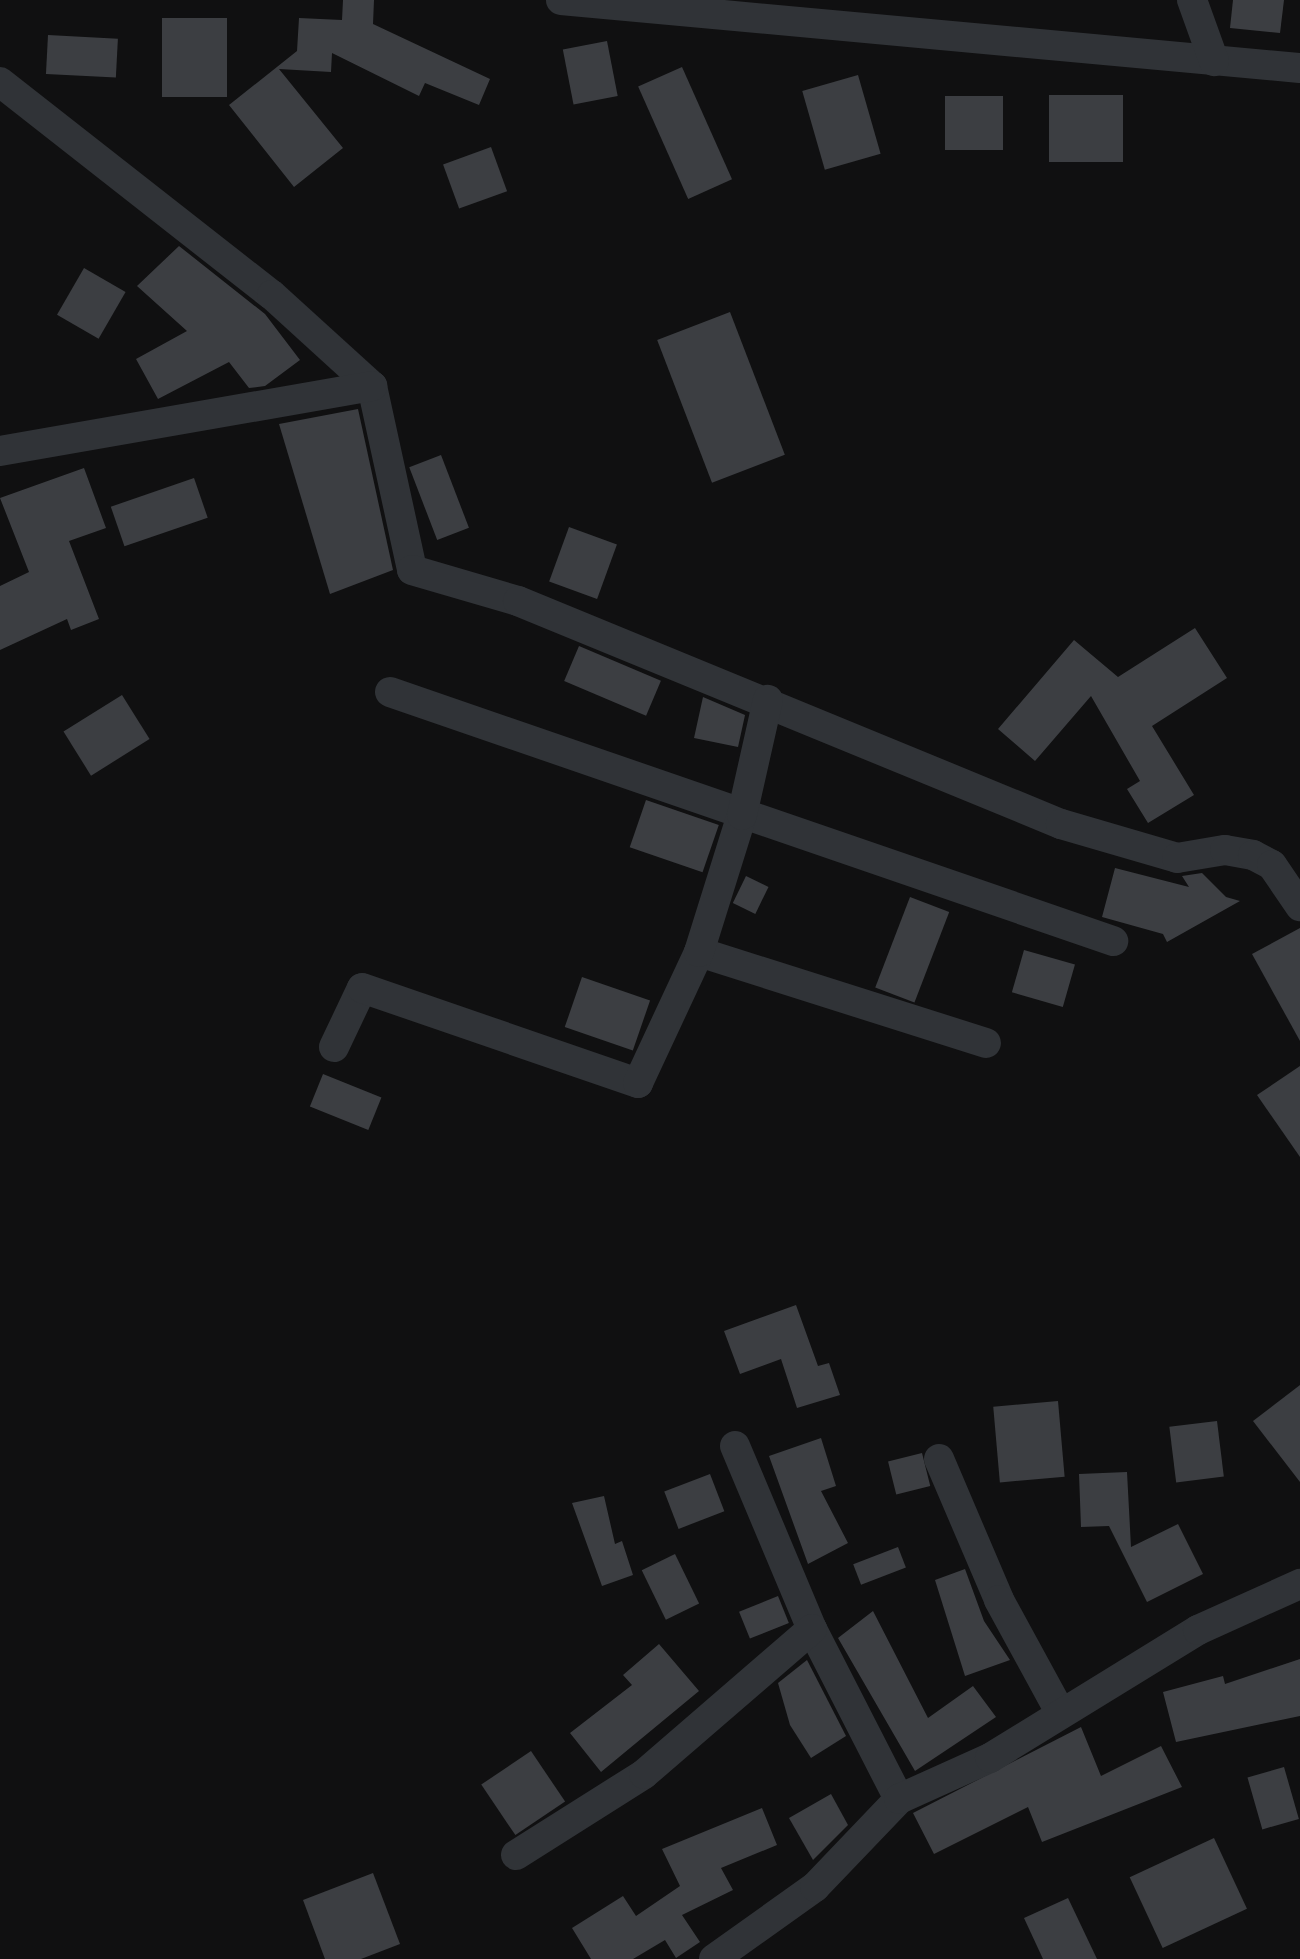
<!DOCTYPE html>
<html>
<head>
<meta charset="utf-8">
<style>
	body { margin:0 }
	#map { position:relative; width:1300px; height:1959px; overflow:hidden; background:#101011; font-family:"Space Grotesk",sans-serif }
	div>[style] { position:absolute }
	.building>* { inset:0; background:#3c3e42; transform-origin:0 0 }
	.minor>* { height:30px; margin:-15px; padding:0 15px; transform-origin:15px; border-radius:15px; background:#303337 }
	span { translate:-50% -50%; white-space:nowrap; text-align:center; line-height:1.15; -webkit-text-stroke:8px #0b0b0c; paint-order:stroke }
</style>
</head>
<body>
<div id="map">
	<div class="building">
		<div style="clip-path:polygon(343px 0,374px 0,373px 24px,490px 79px,479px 105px,425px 83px,419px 96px,332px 53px,331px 72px,279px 69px,343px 148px,294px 187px,229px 105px,297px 51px,299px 18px,342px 20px)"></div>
		<div style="clip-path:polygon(1233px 0,1284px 0,1280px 33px,1230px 28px)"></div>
		<div style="left:162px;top:18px;width:65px;height:79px"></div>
		<div style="left:48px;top:35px;width:70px;height:39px;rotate:3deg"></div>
		<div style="left:607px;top:41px;width:56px;height:45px;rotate:79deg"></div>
		<div style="left:682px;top:67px;width:123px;height:48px;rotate:66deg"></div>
		<div style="left:858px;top:75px;width:82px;height:58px;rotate:74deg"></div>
		<div style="left:1049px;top:95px;width:74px;height:67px"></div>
		<div style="left:945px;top:96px;width:58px;height:54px"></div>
		<div style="left:491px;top:147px;width:47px;height:51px;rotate:70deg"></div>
		<div style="clip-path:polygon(179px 246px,265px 314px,300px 360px,265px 386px,249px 388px,229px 362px,158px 399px,136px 359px,187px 331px,137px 286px)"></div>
		<div style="left:84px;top:268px;width:48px;height:54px;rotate:30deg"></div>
		<div style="left:730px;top:312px;width:153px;height:78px;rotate:69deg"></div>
		<div style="clip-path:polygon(358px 409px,393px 570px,330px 594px,279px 424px)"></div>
		<div style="left:441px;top:455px;width:78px;height:34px;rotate:69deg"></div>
		<div style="clip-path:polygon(84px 468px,106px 528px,69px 541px,99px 619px,71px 630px,67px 619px,0 650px,0 586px,29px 572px,0 498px)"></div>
		<div style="left:194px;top:478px;width:42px;height:88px;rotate:71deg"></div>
		<div style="left:569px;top:527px;width:51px;height:58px;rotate:20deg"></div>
		<div style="clip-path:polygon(1195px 628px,1227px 678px,1152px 726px,1194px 795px,1148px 823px,1127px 789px,1140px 781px,1091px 696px,1035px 761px,998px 729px,1074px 640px,1118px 677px)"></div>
		<div style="left:579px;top:646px;width:89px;height:38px;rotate:23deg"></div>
		<div style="left:122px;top:695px;width:52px;height:69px;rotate:58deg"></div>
		<div style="clip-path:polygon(703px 697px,745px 715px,738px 747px,694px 738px)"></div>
		<div style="left:646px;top:800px;width:77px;height:50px;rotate:19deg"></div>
		<div style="clip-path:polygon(1115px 868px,1189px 887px,1182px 876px,1202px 873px,1226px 897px,1240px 901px,1167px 942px,1163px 934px,1102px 917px)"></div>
		<div style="left:746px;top:876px;width:25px;height:30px;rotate:26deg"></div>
		<div style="left:910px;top:897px;width:42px;height:97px;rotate:21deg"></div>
		<div style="clip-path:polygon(1300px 928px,1300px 1041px,1252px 954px)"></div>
		<div style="left:1024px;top:950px;width:53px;height:44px;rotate:16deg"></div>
		<div style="left:582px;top:977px;width:72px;height:53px;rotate:19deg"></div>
		<div style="clip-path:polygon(1300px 1066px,1300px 1157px,1257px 1095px)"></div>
		<div style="left:323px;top:1074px;width:63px;height:35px;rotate:22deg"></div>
		<div style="clip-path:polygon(796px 1305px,818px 1366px,829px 1363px,840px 1395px,797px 1408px,781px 1359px,740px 1374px,724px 1331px)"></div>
		<div style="clip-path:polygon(1300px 1385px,1300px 1482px,1253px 1421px)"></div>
		<div style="left:1058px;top:1401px;width:76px;height:65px;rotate:85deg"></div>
		<div style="left:1217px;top:1421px;width:56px;height:48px;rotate:83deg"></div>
		<div style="clip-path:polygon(821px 1438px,836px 1486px,821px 1491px,848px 1543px,808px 1564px,769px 1456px)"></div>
		<div style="left:922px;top:1453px;width:34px;height:35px;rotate:76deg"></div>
		<div style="clip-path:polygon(1127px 1472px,1131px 1547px,1178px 1524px,1203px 1574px,1147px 1602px,1109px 1526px,1081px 1527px,1079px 1474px)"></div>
		<div style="left:710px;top:1474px;width:40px;height:49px;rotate:69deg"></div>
		<div style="clip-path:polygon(604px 1496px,615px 1544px,622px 1541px,633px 1575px,602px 1586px,572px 1503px)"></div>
		<div style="left:898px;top:1547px;width:22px;height:48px;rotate:69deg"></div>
		<div style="left:675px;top:1554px;width:55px;height:37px;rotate:64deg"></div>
		<div style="clip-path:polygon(965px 1569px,984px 1621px,1010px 1660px,965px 1676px,935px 1580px)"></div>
		<div style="left:778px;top:1596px;width:29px;height:42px;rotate:68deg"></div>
		<div style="clip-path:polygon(873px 1611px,928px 1718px,973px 1686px,996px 1717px,915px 1771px,838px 1638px)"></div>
		<div style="clip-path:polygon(659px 1644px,699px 1691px,601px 1772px,570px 1733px,632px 1685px,623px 1675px)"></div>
		<div style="clip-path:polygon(1300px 1659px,1300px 1716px,1176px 1742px,1163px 1692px,1223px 1676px,1225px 1684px)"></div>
		<div style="clip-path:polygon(807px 1660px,846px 1736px,811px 1758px,790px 1725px,778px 1683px)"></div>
		<div style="clip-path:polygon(1081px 1727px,1101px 1776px,1161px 1746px,1182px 1787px,1042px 1842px,1028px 1807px,934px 1854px,913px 1813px)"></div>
		<div style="left:531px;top:1751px;width:61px;height:60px;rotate:56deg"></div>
		<div style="left:1284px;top:1767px;width:54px;height:38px;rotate:74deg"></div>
		<div style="clip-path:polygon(831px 1794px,848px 1825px,813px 1860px,789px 1818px)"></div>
		<div style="clip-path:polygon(762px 1808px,777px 1845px,721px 1868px,733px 1890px,682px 1915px,700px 1942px,676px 1958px,665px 1940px,633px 1959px,591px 1959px,572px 1928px,623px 1896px,636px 1916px,680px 1886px,662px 1849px)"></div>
		<div style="left:1214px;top:1838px;width:78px;height:93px;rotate:65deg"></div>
		<div style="clip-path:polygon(373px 1873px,400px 1944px,361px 1959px,325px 1959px,303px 1900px)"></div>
		<div style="clip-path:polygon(1068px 1898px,1097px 1959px,1043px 1959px,1024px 1918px)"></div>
	</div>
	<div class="minor">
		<div style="left:561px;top:0;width:742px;rotate:5.26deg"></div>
		<div style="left:1192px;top:0;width:65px;rotate:70.2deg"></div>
		<div style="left:0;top:82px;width:345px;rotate:38.1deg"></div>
		<div style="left:272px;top:295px;width:135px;rotate:42.3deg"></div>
		<div style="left:372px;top:386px;width:188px;rotate:77.7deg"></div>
		<div style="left:412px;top:570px;width:110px;rotate:16.3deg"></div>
		<div style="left:518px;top:601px;width:587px;rotate:22.33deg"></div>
		<div style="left:1061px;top:824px;width:121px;rotate:16.3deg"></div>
		<div style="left:1177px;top:858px;width:49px;rotate:-9.5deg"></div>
		<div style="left:1225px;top:850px;width:28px;rotate:10deg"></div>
		<div style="left:1253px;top:855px;width:21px;rotate:28deg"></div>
		<div style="left:1272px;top:865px;width:50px;rotate:55.7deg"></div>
		<div style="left:0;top:451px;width:378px;rotate:-9.9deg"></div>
		<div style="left:390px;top:692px;width:765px;rotate:19deg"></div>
		<div style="left:699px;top:952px;width:301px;rotate:17.6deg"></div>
		<div style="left:334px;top:1047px;width:65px;rotate:-64.6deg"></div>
		<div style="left:362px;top:988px;width:292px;rotate:19deg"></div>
		<div style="left:638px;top:1083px;width:145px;rotate:-65deg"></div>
		<div style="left:699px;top:952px;width:144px;rotate:-72.6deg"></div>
		<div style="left:742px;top:815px;width:118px;rotate:-77.3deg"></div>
		<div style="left:735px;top:1446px;width:199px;rotate:67.2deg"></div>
		<div style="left:812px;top:1629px;width:191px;rotate:62.9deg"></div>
		<div style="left:939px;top:1459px;width:153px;rotate:66.9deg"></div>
		<div style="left:999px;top:1600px;width:125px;rotate:61.4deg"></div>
		<div style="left:516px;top:1855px;width:151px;rotate:-32.3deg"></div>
		<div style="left:644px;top:1774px;width:222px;rotate:-40.8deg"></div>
		<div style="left:714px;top:1959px;width:124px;rotate:-35.5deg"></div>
		<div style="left:815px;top:1887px;width:122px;rotate:-46.3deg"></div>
		<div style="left:899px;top:1799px;width:100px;rotate:-24.3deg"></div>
		<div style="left:990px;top:1758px;width:244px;rotate:-31.6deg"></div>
		<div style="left:1198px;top:1630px;width:112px;rotate:-24.3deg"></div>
	</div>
</div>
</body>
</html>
